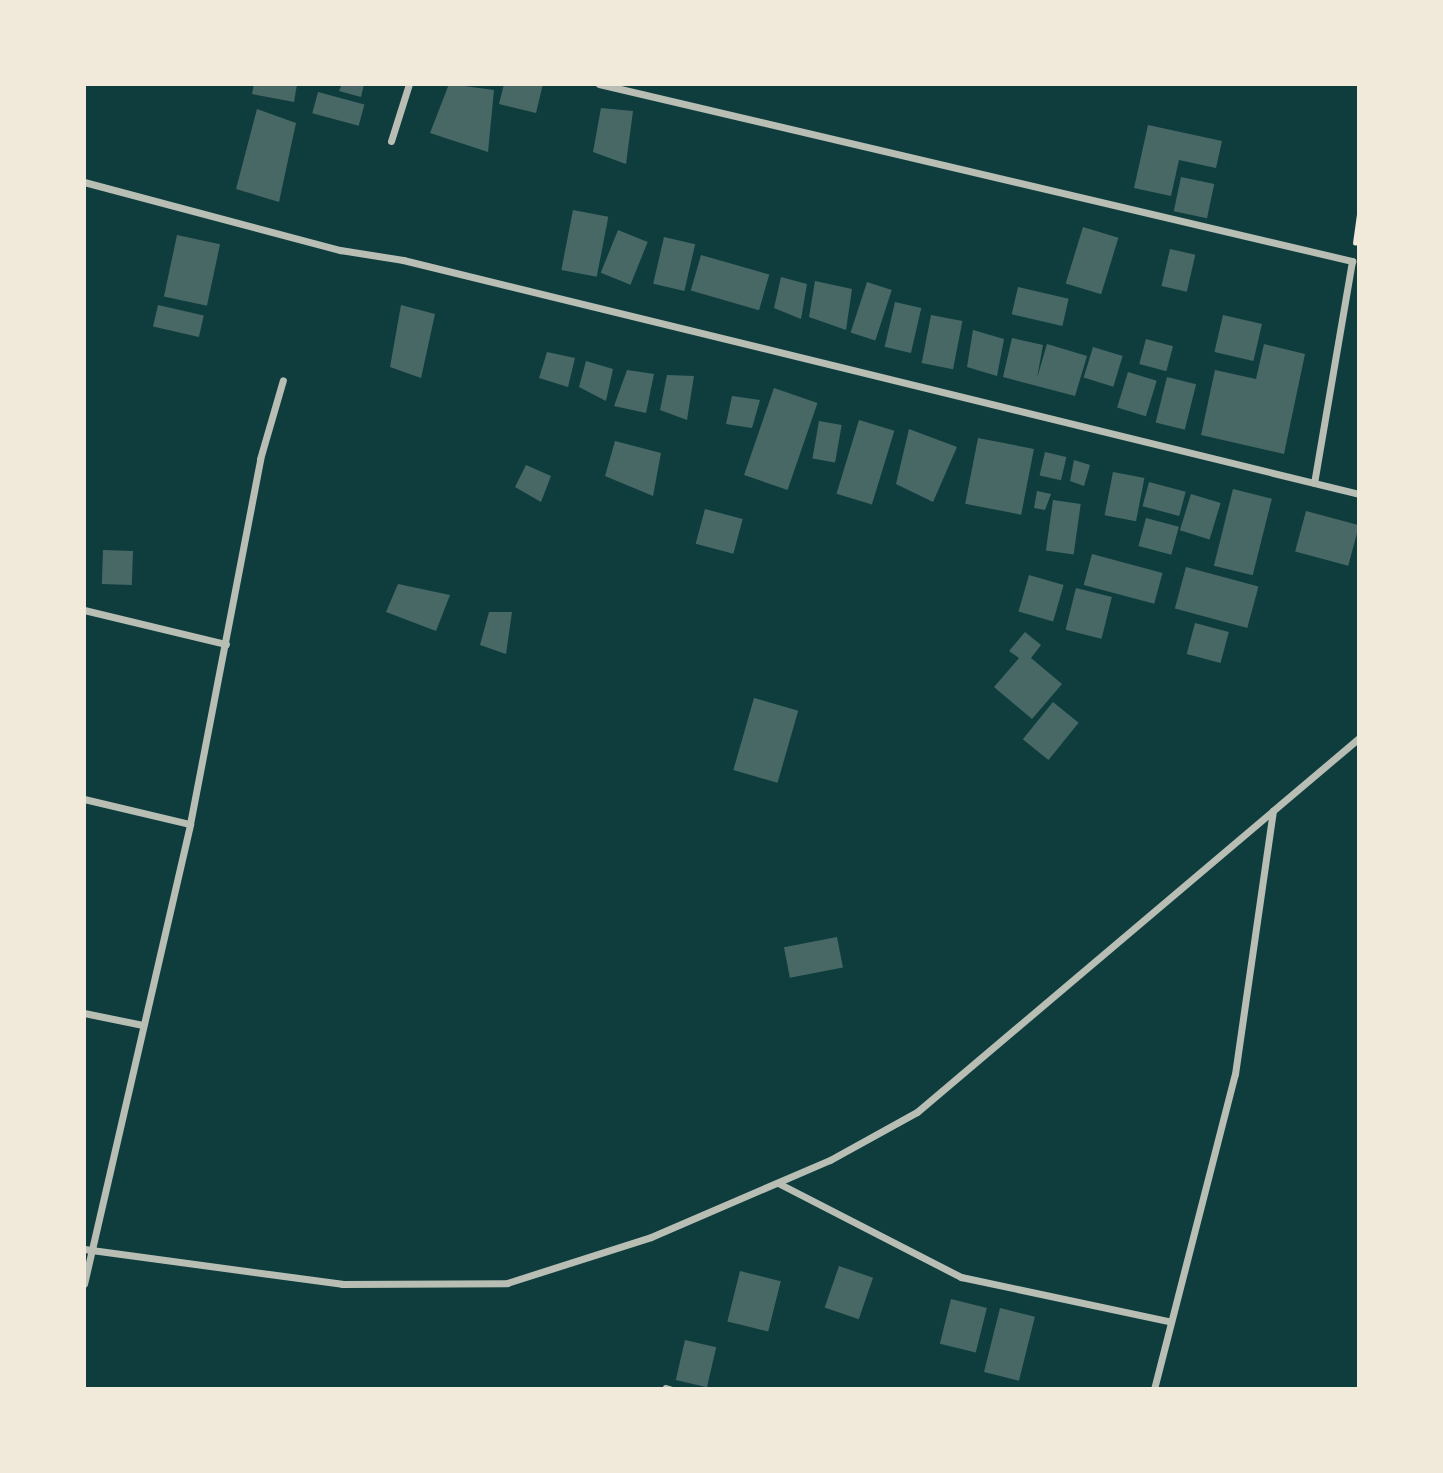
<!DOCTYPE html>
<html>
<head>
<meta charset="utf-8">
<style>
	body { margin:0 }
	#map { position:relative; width:1443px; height:1473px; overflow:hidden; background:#0f3d3e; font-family:Raleway,sans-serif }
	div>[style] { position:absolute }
	.building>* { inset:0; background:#486865; transform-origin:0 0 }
	.path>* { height:4.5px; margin:-2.25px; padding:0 2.25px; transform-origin:2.25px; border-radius:2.25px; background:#f1e9da }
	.service>* { height:5px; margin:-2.5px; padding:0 2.5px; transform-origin:2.5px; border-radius:2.5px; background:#b8beb3 }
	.minor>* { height:7px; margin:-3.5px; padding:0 3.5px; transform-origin:3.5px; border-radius:3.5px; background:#b8beb3 }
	span { translate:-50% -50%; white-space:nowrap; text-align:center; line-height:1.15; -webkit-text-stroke:7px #f1e9da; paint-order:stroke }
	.frame { position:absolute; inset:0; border:86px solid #f1e9da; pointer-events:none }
</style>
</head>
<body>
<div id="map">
	<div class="building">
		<div style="clip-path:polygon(254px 84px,297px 84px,294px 102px,252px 94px)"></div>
		<div style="clip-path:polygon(342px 84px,364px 84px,361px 97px,339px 91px)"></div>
		<div style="clip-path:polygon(449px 84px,494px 90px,488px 152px,430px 133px)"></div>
		<div style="clip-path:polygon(504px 84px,543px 84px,536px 113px,499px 104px)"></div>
		<div style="left:318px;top:92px;width:48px;height:22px;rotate:15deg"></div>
		<div style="clip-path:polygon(601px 108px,633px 111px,626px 164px,593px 152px)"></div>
		<div style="clip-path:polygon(257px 109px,296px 123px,279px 202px,236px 189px)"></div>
		<div style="clip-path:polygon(1148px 125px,1222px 141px,1216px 168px,1179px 160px,1171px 196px,1134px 188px)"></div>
		<div style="left:1181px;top:177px;width:34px;height:35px;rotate:12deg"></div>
		<div style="left:573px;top:210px;width:36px;height:61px;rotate:11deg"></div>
		<div style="left:1083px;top:227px;width:37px;height:59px;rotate:17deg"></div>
		<div style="left:618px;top:230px;width:32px;height:46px;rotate:22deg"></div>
		<div style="left:177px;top:235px;width:44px;height:63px;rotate:12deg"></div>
		<div style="left:664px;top:237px;width:32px;height:48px;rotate:13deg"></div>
		<div style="left:1170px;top:249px;width:26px;height:38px;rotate:13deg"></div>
		<div style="left:701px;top:255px;width:71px;height:37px;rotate:16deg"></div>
		<div style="clip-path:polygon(781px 277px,807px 284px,801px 319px,774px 308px)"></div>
		<div style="clip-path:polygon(815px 281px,852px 289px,846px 330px,809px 317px)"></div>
		<div style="left:867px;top:282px;width:26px;height:53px;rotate:18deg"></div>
		<div style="left:1018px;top:287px;width:52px;height:28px;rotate:13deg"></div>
		<div style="left:895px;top:302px;width:27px;height:46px;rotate:13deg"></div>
		<div style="left:158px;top:305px;width:47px;height:22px;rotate:13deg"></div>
		<div style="clip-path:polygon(401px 305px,435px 314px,421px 378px,390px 367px)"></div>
		<div style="left:931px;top:315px;width:32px;height:49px;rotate:11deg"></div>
		<div style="left:1223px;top:315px;width:40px;height:38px;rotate:13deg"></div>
		<div style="clip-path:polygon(973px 330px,1004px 339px,997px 376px,967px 367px)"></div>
		<div style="clip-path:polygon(1012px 338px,1043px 345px,1037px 378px,1047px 344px,1087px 356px,1075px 396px,1003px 377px)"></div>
		<div style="left:1146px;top:339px;width:28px;height:26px;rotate:15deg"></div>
		<div style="clip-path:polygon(1264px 344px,1305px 354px,1284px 454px,1201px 435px,1215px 370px,1256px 379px)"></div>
		<div style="left:1093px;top:347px;width:31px;height:32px;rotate:17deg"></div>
		<div style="clip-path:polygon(547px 352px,575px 358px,568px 387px,539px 378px)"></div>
		<div style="clip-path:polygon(586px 361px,613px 369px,606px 401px,579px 387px)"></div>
		<div style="clip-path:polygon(627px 370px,654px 374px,646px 413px,614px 406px)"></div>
		<div style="left:1128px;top:372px;width:30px;height:37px;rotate:17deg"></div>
		<div style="clip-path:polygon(667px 375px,694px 376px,687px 420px,660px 410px)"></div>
		<div style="left:1167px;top:377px;width:30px;height:47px;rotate:14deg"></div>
		<div style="left:774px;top:388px;width:46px;height:92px;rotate:19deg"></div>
		<div style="clip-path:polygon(732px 396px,760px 400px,752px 428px,726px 424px)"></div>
		<div style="left:859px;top:420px;width:37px;height:77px;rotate:17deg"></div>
		<div style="left:819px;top:421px;width:23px;height:38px;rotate:10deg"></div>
		<div style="clip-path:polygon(909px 429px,957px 447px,933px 502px,896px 484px)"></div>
		<div style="left:978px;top:438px;width:57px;height:67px;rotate:11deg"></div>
		<div style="clip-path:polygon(615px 441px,661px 453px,653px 496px,605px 476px)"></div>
		<div style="left:1045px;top:452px;width:22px;height:24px;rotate:13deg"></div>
		<div style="clip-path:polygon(1074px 460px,1090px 465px,1084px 486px,1070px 481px)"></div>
		<div style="clip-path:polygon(526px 465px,551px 476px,541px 502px,515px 487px)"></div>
		<div style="left:1113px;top:472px;width:32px;height:44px;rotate:11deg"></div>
		<div style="left:1149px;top:482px;width:38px;height:25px;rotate:15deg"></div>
		<div style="left:1233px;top:489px;width:40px;height:79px;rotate:14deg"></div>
		<div style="clip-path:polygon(1037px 491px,1051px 494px,1045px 510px,1034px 508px)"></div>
		<div style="left:1191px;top:494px;width:31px;height:38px;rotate:17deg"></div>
		<div style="left:1053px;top:500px;width:28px;height:51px;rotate:8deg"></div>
		<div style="left:705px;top:509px;width:39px;height:36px;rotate:15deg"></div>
		<div style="left:1306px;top:511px;width:55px;height:42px;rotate:15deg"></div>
		<div style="left:1146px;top:518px;width:34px;height:29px;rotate:15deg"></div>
		<div style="left:103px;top:550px;width:30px;height:34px;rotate:2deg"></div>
		<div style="left:1092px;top:554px;width:73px;height:32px;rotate:15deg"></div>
		<div style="left:1186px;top:567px;width:75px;height:43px;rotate:15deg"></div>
		<div style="left:1029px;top:575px;width:36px;height:38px;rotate:16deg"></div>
		<div style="clip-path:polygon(398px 584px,450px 595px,436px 631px,386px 612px)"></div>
		<div style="left:1076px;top:588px;width:37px;height:43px;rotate:14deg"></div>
		<div style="clip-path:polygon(489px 612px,512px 612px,506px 654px,480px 645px)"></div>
		<div style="left:1195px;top:623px;width:35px;height:32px;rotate:15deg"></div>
		<div style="clip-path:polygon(1025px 632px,1041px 645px,1031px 658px,1062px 684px,1032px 719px,994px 687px,1019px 658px,1009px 651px)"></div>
		<div style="left:754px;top:698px;width:46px;height:75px;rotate:16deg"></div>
		<div style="left:1053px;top:702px;width:33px;height:48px;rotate:39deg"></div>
		<div style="left:837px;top:937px;width:31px;height:54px;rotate:79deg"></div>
		<div style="left:839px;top:1266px;width:36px;height:44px;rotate:19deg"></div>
		<div style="left:740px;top:1271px;width:42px;height:52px;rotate:14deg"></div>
		<div style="left:951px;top:1299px;width:37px;height:46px;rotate:14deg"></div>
		<div style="left:1000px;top:1308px;width:36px;height:66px;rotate:14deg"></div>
		<div style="left:685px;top:1340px;width:32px;height:41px;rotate:13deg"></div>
	</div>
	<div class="path">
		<div style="left:1355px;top:243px;width:30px;rotate:-82deg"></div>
	</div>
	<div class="service">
		<div style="left:665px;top:1387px;width:7px;rotate:16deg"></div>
	</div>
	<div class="minor">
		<div style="left:599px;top:84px;width:774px;rotate:13.23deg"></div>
		<div style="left:1352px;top:261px;width:225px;rotate:99.7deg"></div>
		<div style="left:391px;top:141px;width:60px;rotate:-72.5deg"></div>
		<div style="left:84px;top:182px;width:265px;rotate:14.9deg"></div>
		<div style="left:340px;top:250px;width:64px;rotate:9deg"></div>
		<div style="left:403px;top:260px;width:984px;rotate:13.75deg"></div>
		<div style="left:84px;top:610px;width:146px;rotate:13.5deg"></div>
		<div style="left:84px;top:799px;width:109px;rotate:13.3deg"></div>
		<div style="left:84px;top:1013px;width:60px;rotate:11.5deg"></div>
		<div style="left:778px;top:1183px;width:206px;rotate:27.2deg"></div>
		<div style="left:961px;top:1277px;width:212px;rotate:12deg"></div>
		<div style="left:84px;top:1249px;width:260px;rotate:7.7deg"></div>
		<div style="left:342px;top:1284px;width:165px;rotate:-0.3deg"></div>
		<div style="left:507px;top:1283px;width:151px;rotate:-17.7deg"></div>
		<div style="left:651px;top:1237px;width:195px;rotate:-23.3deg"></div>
		<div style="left:830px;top:1160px;width:99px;rotate:-28.9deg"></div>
		<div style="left:917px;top:1112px;width:579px;rotate:-40.24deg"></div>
		<div style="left:84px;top:1284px;width:472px;rotate:-77deg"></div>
		<div style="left:190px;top:824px;width:372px;rotate:-79.1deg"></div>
		<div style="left:260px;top:459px;width:82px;rotate:-73.8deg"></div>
		<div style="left:1154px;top:1389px;width:325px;rotate:-75.6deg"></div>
		<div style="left:1235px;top:1074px;width:266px;rotate:-81.8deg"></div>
	</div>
	<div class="frame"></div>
</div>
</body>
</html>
